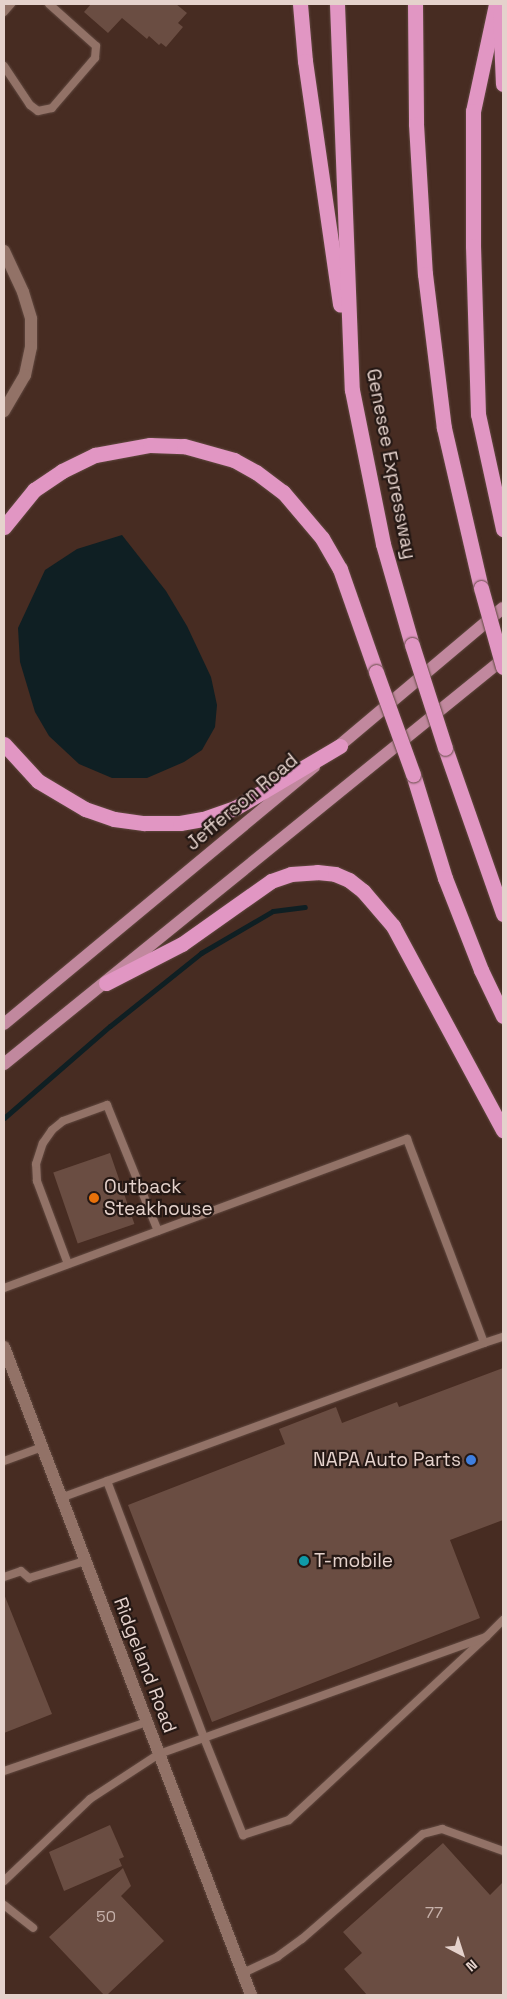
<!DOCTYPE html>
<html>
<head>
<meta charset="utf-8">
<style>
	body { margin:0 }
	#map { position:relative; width:507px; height:1999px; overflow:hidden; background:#472c22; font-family:"Space Grotesk",sans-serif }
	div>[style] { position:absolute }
	.water>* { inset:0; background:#0f1f23 }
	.stream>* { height:5px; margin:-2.5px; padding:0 2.5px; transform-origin:2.5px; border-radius:2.5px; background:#0f1f23 }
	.building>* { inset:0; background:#6a4d42; transform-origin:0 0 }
	.roads { filter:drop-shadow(0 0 1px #614940) drop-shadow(0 0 1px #614940) }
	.service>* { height:8px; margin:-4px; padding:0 4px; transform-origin:4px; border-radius:4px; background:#927267 }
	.minor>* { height:12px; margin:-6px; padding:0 6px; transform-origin:6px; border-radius:6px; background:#927267 }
	.primary>* { height:12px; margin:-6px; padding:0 6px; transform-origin:6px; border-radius:6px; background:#c1889e }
	.motorway>* { height:15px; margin:-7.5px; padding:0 7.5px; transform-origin:7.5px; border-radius:7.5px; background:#e196c3 }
	.bridges { filter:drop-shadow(0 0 1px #614940) drop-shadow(0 0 1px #614940) }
	.motorway-bridge>* { height:15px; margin:-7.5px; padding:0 7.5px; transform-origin:7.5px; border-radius:7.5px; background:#e196c3 }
	.dots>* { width:14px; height:14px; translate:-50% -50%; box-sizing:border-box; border:2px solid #251814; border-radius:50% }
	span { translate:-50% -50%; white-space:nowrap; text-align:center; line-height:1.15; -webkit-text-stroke:4.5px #251814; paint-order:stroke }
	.number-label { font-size:16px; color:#c6b1aa }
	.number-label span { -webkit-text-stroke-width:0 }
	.street-label { font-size:19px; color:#e5d2cc }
	.poi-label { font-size:19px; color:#e5d2cc }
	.left { translate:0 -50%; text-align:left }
	.right { translate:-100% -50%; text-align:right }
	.frame { position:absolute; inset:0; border:5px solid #e5d2cc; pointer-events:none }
	.north { position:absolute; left:437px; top:1929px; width:50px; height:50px; -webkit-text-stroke:4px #251814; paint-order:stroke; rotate:140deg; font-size:14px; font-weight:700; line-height:20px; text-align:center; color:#e5d2cc }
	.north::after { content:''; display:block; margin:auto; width:18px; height:22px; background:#e5d2cc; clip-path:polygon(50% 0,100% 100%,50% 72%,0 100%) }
</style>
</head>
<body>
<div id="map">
	<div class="water">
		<div style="clip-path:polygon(122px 535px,166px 591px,187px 626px,211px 677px,217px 705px,215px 727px,202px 750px,184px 762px,147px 778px,112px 778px,79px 764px,49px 736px,35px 712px,20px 662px,18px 628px,45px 570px,77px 549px)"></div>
	</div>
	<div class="stream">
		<div style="left:4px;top:1118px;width:140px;rotate:-41deg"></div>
		<div style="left:110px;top:1026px;width:117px;rotate:-38.7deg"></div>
		<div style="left:201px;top:953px;width:83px;rotate:-30.3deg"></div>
		<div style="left:273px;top:911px;width:32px;rotate:-7deg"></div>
	</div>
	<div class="building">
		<div style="clip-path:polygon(91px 4px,176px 4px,187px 13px,178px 23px,183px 27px,166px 47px,161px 43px,159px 45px,149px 36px,147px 39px,122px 18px,108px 33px,84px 12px)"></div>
		<div style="left:110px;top:1153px;width:75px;height:60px;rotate:71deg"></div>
		<div style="clip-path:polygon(503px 1368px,503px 1520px,450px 1540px,480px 1618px,212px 1722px,128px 1505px,285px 1444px,279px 1429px,336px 1407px,342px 1423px,397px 1402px,399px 1407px)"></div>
		<div style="clip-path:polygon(4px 1594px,52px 1714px,4px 1733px)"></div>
		<div style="clip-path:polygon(110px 1825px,124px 1857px,119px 1859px,122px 1866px,64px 1891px,49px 1852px)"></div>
		<div style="clip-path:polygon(443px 1843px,490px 1895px,503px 1882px,503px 1995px,367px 1995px,344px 1969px,362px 1953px,343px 1932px)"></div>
		<div style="clip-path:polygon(123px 1868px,131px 1886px,121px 1896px,164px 1941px,107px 1995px,104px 1995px,49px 1937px)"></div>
	</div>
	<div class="roads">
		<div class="service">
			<div style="left:4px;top:12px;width:11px;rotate:-49deg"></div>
			<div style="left:4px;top:66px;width:47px;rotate:56.3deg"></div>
			<div style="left:30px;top:105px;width:10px;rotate:37deg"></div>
			<div style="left:38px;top:111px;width:14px;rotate:-12deg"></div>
			<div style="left:52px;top:108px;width:66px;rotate:-49.3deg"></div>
			<div style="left:95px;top:58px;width:12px;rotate:-85deg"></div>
			<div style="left:96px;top:46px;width:63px;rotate:-138.2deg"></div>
			<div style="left:68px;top:1264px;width:89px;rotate:-110.5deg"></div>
			<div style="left:37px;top:1181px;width:17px;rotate:-93deg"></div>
			<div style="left:36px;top:1164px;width:22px;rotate:-72deg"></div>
			<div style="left:43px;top:1143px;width:16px;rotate:-55deg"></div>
			<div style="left:52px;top:1130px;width:14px;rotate:-39deg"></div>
			<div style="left:63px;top:1121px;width:47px;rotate:-20deg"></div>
			<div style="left:107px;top:1105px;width:136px;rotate:68deg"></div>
			<div style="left:4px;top:1288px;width:430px;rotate:-20.3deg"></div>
			<div style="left:407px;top:1139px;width:218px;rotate:69.3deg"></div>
			<div style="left:484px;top:1343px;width:451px;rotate:159.9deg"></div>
			<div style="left:484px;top:1343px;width:20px;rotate:-18deg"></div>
			<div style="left:4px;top:1461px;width:40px;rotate:-20.2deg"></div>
			<div style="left:107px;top:1481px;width:275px;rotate:69.3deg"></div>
			<div style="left:204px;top:1738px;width:105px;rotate:68.1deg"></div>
			<div style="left:243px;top:1835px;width:48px;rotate:-18.1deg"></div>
			<div style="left:289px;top:1820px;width:269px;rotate:-42.9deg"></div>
			<div style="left:4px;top:1577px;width:18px;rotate:-19deg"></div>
			<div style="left:21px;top:1571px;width:11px;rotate:41deg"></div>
			<div style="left:29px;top:1578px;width:59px;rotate:-16.9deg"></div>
			<div style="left:4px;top:1771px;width:151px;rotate:-18.9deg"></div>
			<div style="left:4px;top:1881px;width:119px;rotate:-43.6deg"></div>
			<div style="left:90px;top:1799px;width:82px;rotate:-33.1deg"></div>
			<div style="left:159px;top:1754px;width:347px;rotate:-19.7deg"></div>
			<div style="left:486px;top:1637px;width:24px;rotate:-45deg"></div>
			<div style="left:4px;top:1905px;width:37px;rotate:38deg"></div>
			<div style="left:243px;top:1973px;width:38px;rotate:-25deg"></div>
			<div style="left:277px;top:1957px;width:31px;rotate:-36deg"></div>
			<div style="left:302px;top:1939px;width:160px;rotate:-41deg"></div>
			<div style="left:423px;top:1834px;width:20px;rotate:-15deg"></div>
			<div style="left:442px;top:1829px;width:65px;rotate:19.8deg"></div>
		</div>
		<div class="minor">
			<div style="left:4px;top:251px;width:45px;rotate:65.1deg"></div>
			<div style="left:23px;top:292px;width:28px;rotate:73deg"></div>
			<div style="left:31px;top:319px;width:28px;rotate:90deg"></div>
			<div style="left:31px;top:347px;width:29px;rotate:102deg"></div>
			<div style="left:25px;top:375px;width:42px;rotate:120.3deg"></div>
			<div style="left:4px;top:1347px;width:693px;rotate:69.13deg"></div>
		</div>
		<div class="primary">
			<div style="left:333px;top:751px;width:222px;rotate:-40.1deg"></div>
			<div style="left:4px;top:1024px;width:403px;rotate:-39.7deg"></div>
			<div style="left:4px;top:1064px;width:643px;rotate:-39.06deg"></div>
		</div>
		<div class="motorway">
			<div style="left:300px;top:4px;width:57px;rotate:85deg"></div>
			<div style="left:305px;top:61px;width:246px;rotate:81.8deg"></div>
			<div style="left:337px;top:4px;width:386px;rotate:87.8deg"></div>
			<div style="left:352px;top:390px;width:157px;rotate:78.6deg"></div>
			<div style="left:383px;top:544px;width:105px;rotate:74deg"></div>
			<div style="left:415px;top:4px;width:120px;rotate:89.5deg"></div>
			<div style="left:416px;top:124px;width:150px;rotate:86.6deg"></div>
			<div style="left:425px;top:274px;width:155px;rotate:83deg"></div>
			<div style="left:444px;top:428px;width:164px;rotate:77deg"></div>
			<div style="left:496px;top:4px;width:109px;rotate:102.1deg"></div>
			<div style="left:473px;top:111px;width:135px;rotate:90deg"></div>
			<div style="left:473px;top:246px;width:168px;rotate:88.3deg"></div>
			<div style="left:478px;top:414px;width:118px;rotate:77.7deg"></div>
			<div style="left:500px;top:13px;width:71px;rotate:87.6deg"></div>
			<div style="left:4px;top:527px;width:48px;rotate:-51deg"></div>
			<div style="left:34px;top:490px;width:34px;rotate:-34deg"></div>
			<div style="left:62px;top:471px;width:37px;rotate:-26deg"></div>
			<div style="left:95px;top:455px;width:56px;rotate:-10.3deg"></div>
			<div style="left:150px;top:445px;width:34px;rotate:2deg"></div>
			<div style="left:184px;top:446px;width:52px;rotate:15.6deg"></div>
			<div style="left:234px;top:460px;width:25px;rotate:29deg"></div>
			<div style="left:256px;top:472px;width:34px;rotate:37deg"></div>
			<div style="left:283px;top:492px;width:60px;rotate:49.7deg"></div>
			<div style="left:322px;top:538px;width:36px;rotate:60deg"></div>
			<div style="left:340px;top:569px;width:109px;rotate:70.7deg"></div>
			<div style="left:4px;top:744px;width:50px;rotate:47.4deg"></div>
			<div style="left:38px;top:781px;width:55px;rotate:30.8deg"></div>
			<div style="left:85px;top:809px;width:31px;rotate:19deg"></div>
			<div style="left:114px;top:819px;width:30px;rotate:8deg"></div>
			<div style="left:144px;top:823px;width:36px"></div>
			<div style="left:180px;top:823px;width:23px;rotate:-10deg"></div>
			<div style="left:203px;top:819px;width:34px;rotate:-19deg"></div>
			<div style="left:235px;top:808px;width:122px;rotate:-30.6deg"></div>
			<div style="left:445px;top:748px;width:176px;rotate:70.7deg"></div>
			<div style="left:413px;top:774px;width:109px;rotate:72.9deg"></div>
			<div style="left:445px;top:878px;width:99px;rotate:68.6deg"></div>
			<div style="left:481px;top:970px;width:51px;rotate:64.4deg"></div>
			<div style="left:106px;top:983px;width:85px;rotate:-27.2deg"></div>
			<div style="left:182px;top:944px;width:109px;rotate:-35.3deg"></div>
			<div style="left:271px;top:881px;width:21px;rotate:-19deg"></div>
			<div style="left:291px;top:874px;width:26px;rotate:-4deg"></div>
			<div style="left:317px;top:872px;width:18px;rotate:6deg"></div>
			<div style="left:335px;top:874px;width:15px;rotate:23deg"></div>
			<div style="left:349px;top:880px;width:18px;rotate:38deg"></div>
			<div style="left:363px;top:891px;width:46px;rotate:49.4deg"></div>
			<div style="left:393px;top:926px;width:232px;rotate:61.7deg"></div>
		</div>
	</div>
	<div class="bridges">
		<div class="motorway-bridge">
			<div style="left:481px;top:588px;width:82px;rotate:74.4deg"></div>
			<div style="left:412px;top:645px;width:108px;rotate:72.2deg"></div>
			<div style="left:376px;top:672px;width:109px;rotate:70.1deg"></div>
		</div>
	</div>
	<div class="dots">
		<div style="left:94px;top:1198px;background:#e8710a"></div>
		<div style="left:471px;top:1460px;background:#3f7fe0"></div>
		<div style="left:304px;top:1561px;background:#0f9aa8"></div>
	</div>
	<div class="number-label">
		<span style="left:434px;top:1913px">77</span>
		<span style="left:106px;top:1917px">50</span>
	</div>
	<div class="street-label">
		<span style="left:391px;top:464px;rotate:79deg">Genesee Expressway</span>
		<span style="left:242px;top:802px;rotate:-40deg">Jefferson Road</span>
		<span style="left:145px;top:1665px;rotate:69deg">Ridgeland Road</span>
	</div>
	<div class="poi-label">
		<span class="left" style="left:104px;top:1198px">Outback<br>Steakhouse</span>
		<span class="right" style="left:461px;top:1460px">NAPA Auto Parts</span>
		<span class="left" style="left:314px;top:1561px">T-mobile</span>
	</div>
	<div class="frame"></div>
	<div class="north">N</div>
</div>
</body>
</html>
